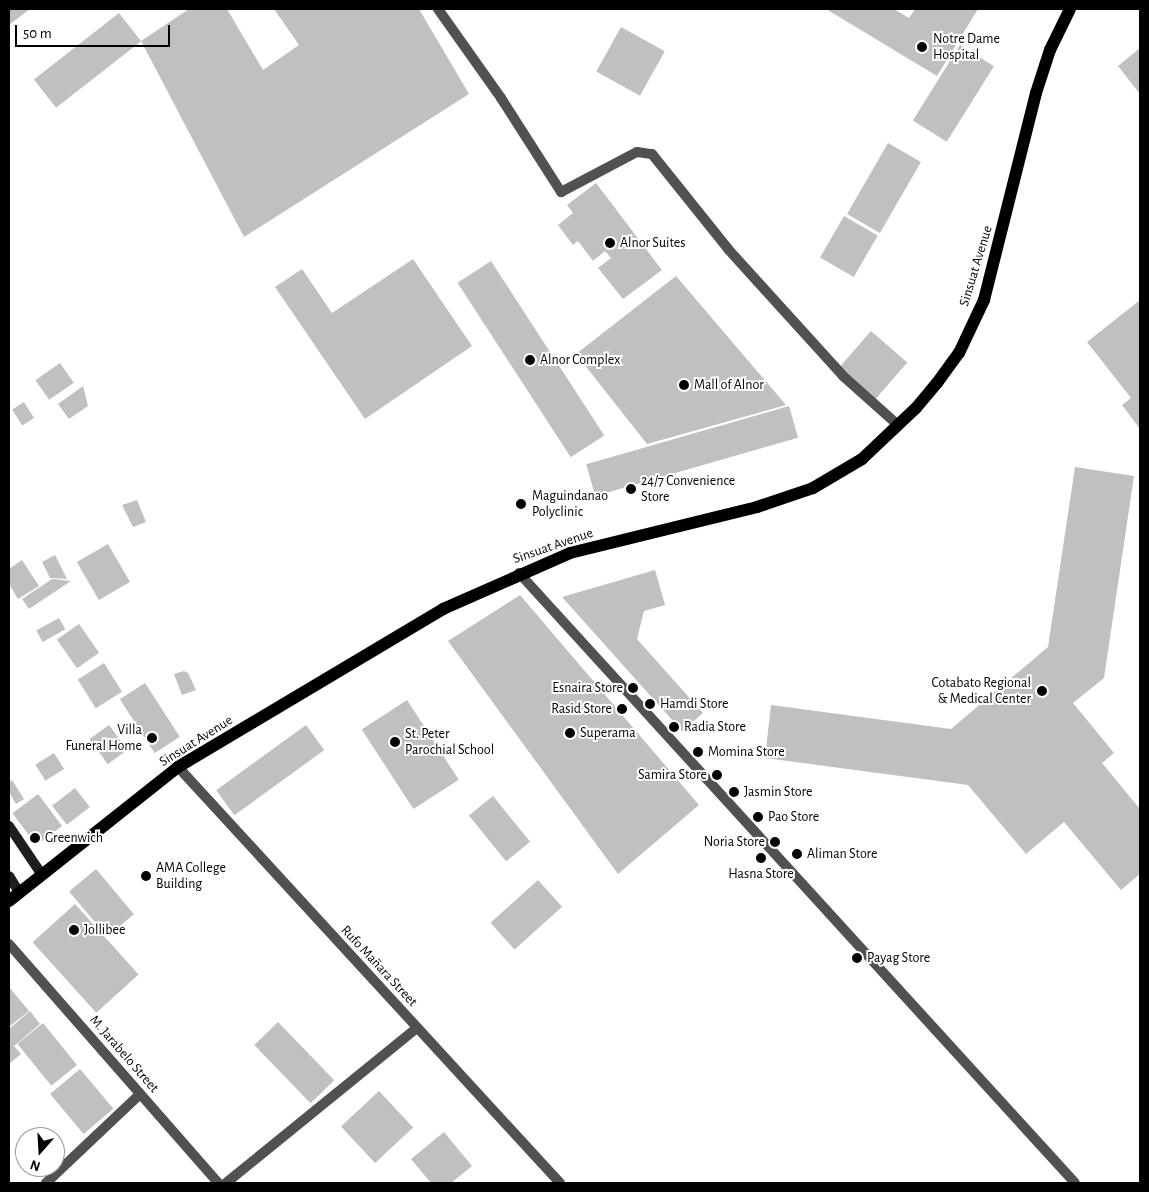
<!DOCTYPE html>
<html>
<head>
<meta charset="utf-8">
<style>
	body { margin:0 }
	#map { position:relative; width:1149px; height:1192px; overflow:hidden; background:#fff; font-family:"Alegreya Sans",sans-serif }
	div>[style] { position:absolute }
	.building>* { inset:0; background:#c0c0c0; transform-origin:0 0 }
	.street>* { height:10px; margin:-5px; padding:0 5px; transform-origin:5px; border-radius:5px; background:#515151 }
	.secondary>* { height:10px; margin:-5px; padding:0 5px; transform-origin:5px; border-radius:5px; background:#1e1e1e }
	.primary>* { height:12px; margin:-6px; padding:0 6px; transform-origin:6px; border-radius:6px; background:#000 }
	.dots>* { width:14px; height:14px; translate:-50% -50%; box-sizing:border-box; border:2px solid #fff; border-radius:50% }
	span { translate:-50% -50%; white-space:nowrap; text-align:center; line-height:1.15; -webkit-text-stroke:4px #fff; paint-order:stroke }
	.poi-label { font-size:14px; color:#000 }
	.left { translate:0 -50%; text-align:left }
	.right { translate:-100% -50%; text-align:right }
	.street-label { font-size:14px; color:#000 }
	.frame { position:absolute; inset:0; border:10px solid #000; pointer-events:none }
	.north { position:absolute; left:15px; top:1127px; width:50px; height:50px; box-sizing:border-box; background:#fff; border:1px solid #999; border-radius:50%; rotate:199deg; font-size:14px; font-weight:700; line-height:20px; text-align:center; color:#000 }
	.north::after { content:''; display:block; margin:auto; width:18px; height:22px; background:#000; clip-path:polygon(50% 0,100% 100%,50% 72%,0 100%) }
	.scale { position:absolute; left:15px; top:25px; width:155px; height:22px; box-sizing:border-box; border:2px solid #000; border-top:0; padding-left:6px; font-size:15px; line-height:18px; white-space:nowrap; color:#000; -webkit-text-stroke:4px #fff; paint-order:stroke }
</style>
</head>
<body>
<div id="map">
	<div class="building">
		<div style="clip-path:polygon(9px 9px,30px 9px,9px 25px)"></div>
		<div style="clip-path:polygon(189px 9px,227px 9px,263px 70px,299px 45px,274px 9px,419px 9px,469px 94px,244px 237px,141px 41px)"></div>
		<div style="clip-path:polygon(826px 9px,894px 9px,909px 18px,915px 9px,978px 9px,937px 76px)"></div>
		<div style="left:119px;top:13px;width:36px;height:108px;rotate:52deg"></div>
		<div style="left:621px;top:27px;width:50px;height:51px;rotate:29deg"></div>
		<div style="left:960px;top:45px;width:40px;height:89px;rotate:32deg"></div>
		<div style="clip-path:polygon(1140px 48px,1140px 94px,1118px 66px)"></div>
		<div style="left:888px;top:143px;width:38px;height:82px;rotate:30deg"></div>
		<div style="clip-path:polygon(596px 183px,662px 270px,623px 299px,598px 268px,611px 258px,605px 251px,593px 261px,578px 241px,573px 245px,558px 225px,573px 213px,567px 205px)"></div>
		<div style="left:844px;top:216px;width:39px;height:48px;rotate:30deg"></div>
		<div style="clip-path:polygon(413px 259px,472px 346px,365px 419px,275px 287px,302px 269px,332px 313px)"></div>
		<div style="left:491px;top:261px;width:208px;height:40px;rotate:57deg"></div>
		<div style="clip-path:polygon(676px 276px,786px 405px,647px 444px,576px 354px)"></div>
		<div style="clip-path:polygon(1140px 300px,1140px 429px,1122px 405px,1131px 398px,1087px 342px)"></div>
		<div style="left:871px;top:331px;width:48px;height:51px;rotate:41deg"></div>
		<div style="left:60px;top:363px;width:24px;height:30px;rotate:55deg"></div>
		<div style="clip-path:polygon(83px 386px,88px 406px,69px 419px,58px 404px)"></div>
		<div style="left:24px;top:402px;width:19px;height:14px;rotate:58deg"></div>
		<div style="left:789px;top:406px;width:33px;height:211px;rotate:74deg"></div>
		<div style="clip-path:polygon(1075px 467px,1134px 476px,1104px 678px,1073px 703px,1114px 753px,1102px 763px,1140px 809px,1140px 874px,1121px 890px,1064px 822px,1026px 854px,968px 785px,765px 758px,771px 705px,951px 729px,1048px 647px)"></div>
		<div style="clip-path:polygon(137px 500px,146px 522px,133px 527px,122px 505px)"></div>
		<div style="left:108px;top:544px;width:44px;height:36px;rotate:60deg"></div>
		<div style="clip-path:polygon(55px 555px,67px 579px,50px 578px,42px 562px)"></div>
		<div style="clip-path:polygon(22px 560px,39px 586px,18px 599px,9px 584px,9px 569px)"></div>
		<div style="clip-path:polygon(655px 570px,665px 605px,644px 611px,637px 639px,703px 713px,682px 731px,562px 597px)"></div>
		<div style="clip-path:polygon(52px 579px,71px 581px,29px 609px,22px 599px)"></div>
		<div style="clip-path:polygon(520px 595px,699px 805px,618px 874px,448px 641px)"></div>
		<div style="left:59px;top:618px;width:13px;height:26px;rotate:61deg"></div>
		<div style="left:79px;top:624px;width:35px;height:27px;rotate:55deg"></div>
		<div style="left:104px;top:663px;width:34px;height:31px;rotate:58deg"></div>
		<div style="clip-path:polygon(184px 671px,188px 673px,196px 690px,182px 695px,174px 674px)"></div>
		<div style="left:145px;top:683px;width:64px;height:30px;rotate:57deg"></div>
		<div style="left:407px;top:700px;width:95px;height:54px;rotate:57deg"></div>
		<div style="left:109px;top:725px;width:31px;height:24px;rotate:54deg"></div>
		<div style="left:306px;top:725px;width:31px;height:111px;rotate:54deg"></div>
		<div style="left:54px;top:753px;width:19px;height:22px;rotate:58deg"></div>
		<div style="clip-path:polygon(12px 780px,24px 799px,16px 804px,9px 792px,9px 782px)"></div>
		<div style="left:75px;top:788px;width:24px;height:29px;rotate:52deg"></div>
		<div style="left:38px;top:794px;width:40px;height:32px;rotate:53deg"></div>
		<div style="left:493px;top:796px;width:59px;height:31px;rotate:51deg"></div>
		<div style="left:96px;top:869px;width:59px;height:35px;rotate:50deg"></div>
		<div style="left:538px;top:880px;width:36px;height:64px;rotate:48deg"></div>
		<div style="left:75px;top:904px;width:95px;height:57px;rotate:48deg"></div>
		<div style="clip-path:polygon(9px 987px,29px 1011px,9px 1027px)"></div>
		<div style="clip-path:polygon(30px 1011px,40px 1024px,14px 1046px,21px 1054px,9px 1064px,9px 1029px)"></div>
		<div style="left:278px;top:1022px;width:81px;height:33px;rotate:46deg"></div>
		<div style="left:43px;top:1023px;width:54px;height:33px;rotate:51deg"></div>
		<div style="left:80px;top:1069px;width:52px;height:39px;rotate:50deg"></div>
		<div style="left:379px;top:1091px;width:50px;height:52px;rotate:47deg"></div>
		<div style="clip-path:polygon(444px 1132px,472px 1166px,451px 1183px,431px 1183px,411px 1159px)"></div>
	</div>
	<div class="street">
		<div style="left:438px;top:9px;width:109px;rotate:54.7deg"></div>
		<div style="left:501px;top:98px;width:112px;rotate:57.4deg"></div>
		<div style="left:561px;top:192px;width:86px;rotate:-27.8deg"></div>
		<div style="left:637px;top:152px;width:15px;rotate:8deg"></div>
		<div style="left:652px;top:154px;width:122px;rotate:51.3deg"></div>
		<div style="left:728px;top:249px;width:171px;rotate:47.8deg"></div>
		<div style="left:843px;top:376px;width:74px;rotate:41.7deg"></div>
		<div style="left:519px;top:573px;width:825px;rotate:47.65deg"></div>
		<div style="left:178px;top:767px;width:565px;rotate:47.44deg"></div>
		<div style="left:9px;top:944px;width:317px;rotate:48.8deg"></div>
		<div style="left:46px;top:1183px;width:129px;rotate:-43.4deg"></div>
		<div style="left:226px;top:1183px;width:246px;rotate:-39.1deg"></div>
	</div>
	<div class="secondary">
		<div style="left:9px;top:826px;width:59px;rotate:56deg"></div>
		<div style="left:9px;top:876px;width:19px;rotate:58deg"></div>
	</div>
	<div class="primary">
		<div style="left:9px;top:901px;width:216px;rotate:-38.4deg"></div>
		<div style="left:178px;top:767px;width:309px;rotate:-30.8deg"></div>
		<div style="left:443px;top:609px;width:139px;rotate:-23.8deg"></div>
		<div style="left:570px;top:553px;width:193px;rotate:-13.8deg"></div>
		<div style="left:757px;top:507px;width:59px;rotate:-18.7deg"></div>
		<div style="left:813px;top:488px;width:57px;rotate:-30.6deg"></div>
		<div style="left:862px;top:459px;width:74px;rotate:-43.4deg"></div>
		<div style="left:916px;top:408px;width:33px;rotate:-50deg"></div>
		<div style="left:937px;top:383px;width:37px;rotate:-54deg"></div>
		<div style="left:959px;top:353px;width:59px;rotate:-64.7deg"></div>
		<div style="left:984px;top:300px;width:213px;rotate:-75.9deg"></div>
		<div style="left:1036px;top:93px;width:45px;rotate:-72deg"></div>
		<div style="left:1050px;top:50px;width:46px;rotate:-64deg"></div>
	</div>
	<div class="dots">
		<div style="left:922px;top:47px;background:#000"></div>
		<div style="left:610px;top:243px;background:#000"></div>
		<div style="left:530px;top:360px;background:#000"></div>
		<div style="left:684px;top:385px;background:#000"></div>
		<div style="left:631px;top:489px;background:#000"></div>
		<div style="left:521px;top:504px;background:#000"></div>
		<div style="left:633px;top:688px;background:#000"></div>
		<div style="left:1042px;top:691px;background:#000"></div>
		<div style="left:650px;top:704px;background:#000"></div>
		<div style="left:622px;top:709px;background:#000"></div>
		<div style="left:674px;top:727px;background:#000"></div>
		<div style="left:570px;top:733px;background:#000"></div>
		<div style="left:152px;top:738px;background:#000"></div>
		<div style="left:395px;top:742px;background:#000"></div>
		<div style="left:698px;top:752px;background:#000"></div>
		<div style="left:717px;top:775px;background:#000"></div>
		<div style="left:734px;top:792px;background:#000"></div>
		<div style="left:758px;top:817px;background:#000"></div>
		<div style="left:35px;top:838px;background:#000"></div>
		<div style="left:775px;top:842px;background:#000"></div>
		<div style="left:797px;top:854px;background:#000"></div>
		<div style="left:761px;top:858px;background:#000"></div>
		<div style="left:146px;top:876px;background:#000"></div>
		<div style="left:74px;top:930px;background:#000"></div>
		<div style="left:857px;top:958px;background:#000"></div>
	</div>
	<div class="poi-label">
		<span class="left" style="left:933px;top:47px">Notre Dame<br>Hospital</span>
		<span class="left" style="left:620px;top:243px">Alnor Suites</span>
		<span class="left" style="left:540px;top:360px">Alnor Complex</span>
		<span class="left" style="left:694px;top:385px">Mall of Alnor</span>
		<span class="left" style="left:641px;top:489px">24/7 Convenience<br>Store</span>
		<span class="left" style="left:532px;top:504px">Maguindanao<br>Polyclinic</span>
		<span class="right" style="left:1031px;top:691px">Cotabato Regional<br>&amp; Medical Center</span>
		<span class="right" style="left:623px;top:688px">Esnaira Store</span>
		<span class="left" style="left:660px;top:704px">Hamdi Store</span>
		<span class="right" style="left:612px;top:709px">Rasid Store</span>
		<span class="left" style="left:684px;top:727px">Radia Store</span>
		<span class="right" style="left:142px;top:738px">Villa<br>Funeral Home</span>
		<span class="left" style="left:580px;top:733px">Superama</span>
		<span class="left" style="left:405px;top:742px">St. Peter<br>Parochial School</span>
		<span class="left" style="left:708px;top:752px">Momina Store</span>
		<span class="right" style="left:707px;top:775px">Samira Store</span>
		<span class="left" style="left:744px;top:792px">Jasmin Store</span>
		<span class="left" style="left:768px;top:817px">Pao Store</span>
		<span class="left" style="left:45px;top:838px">Greenwich</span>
		<span class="right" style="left:765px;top:842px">Noria Store</span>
		<span class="left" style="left:807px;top:854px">Aliman Store</span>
		<span class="left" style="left:156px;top:876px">AMA College<br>Building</span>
		<span style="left:761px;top:874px">Hasna Store</span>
		<span class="left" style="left:84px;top:930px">Jollibee</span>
		<span class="left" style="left:867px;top:958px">Payag Store</span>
	</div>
	<div class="street-label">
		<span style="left:976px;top:266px;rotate:-73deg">Sinsuat Avenue</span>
		<span style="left:553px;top:546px;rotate:-19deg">Sinsuat Avenue</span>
		<span style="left:196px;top:741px;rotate:-32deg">Sinsuat Avenue</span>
		<span style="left:379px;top:966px;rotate:47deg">Rufo Mañara Street</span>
		<span style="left:124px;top:1054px;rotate:49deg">M. Jarabelo Street</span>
	</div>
	<div class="frame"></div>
	<div class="north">N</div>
	<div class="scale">50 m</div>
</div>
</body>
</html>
